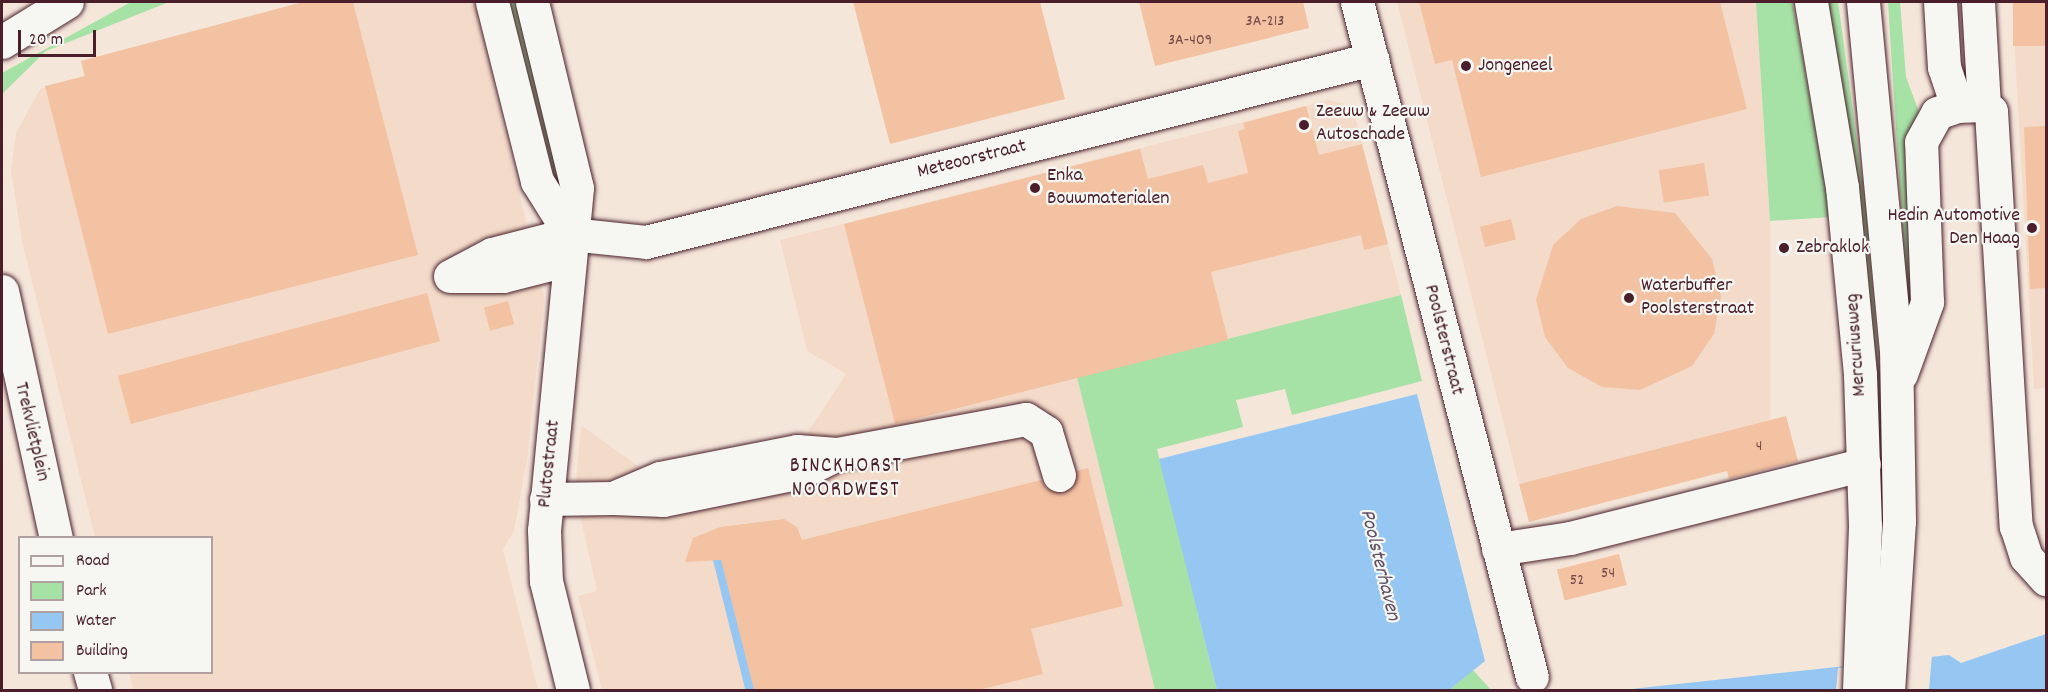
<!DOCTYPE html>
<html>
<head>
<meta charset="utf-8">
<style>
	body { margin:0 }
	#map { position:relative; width:2048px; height:692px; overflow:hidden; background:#f5e6da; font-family:Dekko,sans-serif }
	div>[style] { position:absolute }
	.built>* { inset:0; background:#f4dbc9 }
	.green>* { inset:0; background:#a6e1a6 }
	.water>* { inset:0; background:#95c7f2; transform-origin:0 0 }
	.pier>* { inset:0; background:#f5e6da }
	.building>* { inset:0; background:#f2c2a2; transform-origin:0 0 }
	.roads { filter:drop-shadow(0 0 2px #4a1f2b) drop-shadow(0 0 2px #4a1f2b) }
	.minor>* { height:33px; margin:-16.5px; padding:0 16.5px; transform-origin:16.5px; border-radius:16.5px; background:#f6f6f2 }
	.major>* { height:33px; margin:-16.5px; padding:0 16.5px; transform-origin:16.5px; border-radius:16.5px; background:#f6f6f2 }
	.dots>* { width:16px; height:16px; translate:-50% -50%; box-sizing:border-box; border:3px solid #f6f6f2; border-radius:50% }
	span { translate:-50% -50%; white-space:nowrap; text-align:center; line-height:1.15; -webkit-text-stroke:4.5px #f6f6f2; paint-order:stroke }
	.number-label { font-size:16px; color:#744849 }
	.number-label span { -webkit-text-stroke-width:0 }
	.poi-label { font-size:20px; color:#4a1f2b }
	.left { translate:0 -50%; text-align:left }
	.right { translate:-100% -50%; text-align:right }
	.street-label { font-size:20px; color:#4a1f2b }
	.neighbourhood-label { font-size:21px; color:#4a1f2b; letter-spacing:1.5px }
	.water-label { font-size:21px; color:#605167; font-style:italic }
	.frame { position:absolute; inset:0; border:3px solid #4a1f2b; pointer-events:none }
	.legend { position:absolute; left:18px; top:536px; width:195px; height:138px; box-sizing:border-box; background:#f6f6f2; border:2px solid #b1a0a2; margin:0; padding:8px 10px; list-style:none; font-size:18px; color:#4a1f2b }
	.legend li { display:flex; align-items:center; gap:12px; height:30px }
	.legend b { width:30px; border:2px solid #b1a0a2 }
	.scale { position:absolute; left:18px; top:30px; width:78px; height:27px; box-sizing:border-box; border:3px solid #4a1f2b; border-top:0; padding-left:8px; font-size:18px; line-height:21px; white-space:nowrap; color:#4a1f2b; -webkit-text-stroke:4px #f6f6f2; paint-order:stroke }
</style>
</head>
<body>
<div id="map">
	<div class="built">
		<div style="clip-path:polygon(303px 2px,474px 2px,544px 298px,527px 460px,514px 531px,503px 549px,538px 690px,133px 690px,129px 673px,212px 672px,212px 538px,95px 537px,22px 241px,11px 171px,16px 133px,40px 89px,84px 76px,81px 61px)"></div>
		<div style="clip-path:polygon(1397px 2px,1756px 2px,1770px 221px,1770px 420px,1519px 484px)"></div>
		<div style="clip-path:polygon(2012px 2px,2046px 2px,2046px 388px,2034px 389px)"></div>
		<div style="clip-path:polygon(1329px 100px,1346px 104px,1355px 116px,1401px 295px,1077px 377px,1155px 690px,602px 690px,578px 596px,597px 591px,575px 492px,581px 425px,642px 469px,806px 435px,846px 374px,807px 351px,780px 240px)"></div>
	</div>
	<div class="green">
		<div style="clip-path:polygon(131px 2px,169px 2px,46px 51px,2px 94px,2px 73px)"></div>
		<div style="clip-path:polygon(509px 2px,518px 2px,571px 211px,564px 213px)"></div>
		<div style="clip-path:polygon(1756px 2px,1793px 2px,1831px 217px,1770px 221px)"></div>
		<div style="clip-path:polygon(1825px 2px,1838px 2px,1866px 206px,1885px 442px,1876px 442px)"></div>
		<div style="clip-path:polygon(1888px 2px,1900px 2px,1906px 77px,1919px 112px,1918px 300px,1907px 301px)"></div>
		<div style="clip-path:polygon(1401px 295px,1422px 381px,1292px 415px,1285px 389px,1236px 400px,1243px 427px,1157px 449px,1217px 690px,1155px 690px,1077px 377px)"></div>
		<div style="clip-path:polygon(1473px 670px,1491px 690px,1449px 690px)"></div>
	</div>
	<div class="water">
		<div style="clip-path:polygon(1417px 394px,1485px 661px,1449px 690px,1217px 690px,1159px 459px)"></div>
		<div style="left:742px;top:536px;width:159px;height:34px;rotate:76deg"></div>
		<div style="clip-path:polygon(2046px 634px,2046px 690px,1622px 690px,1949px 655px,1961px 663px)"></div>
	</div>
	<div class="pier">
		<div style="clip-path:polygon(1932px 654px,1929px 690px,1836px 690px,1838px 668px)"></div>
	</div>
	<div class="building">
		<div style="clip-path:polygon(303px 2px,353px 2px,418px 255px,108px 334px,45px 86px,85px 76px,81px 61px)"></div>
		<div style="clip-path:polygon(853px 2px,1040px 2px,1065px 99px,890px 144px)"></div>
		<div style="clip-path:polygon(1139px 2px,1303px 2px,1309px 28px,1155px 66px)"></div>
		<div style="clip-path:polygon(1419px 2px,1720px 2px,1747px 109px,1481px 177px,1452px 60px,1435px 64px)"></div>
		<div style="left:2013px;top:2px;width:33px;height:44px"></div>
		<div style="clip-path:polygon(1306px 106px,1319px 155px,1362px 144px,1388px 244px,1364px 250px,1361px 235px,1211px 272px,1228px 340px,895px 424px,844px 224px,1140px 149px,1148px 179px,1203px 165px,1208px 183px,1248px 173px,1238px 131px,1245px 129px,1243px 123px)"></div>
		<div style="clip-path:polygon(2046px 126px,2046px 288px,2030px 289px,2024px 127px)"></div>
		<div style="left:1704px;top:163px;width:33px;height:46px;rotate:81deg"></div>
		<div style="clip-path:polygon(1617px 206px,1675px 213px,1712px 259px,1721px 296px,1714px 334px,1692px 366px,1640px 390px,1602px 387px,1568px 368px,1545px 337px,1536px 300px,1553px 245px,1581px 219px)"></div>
		<div style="left:1511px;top:219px;width:21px;height:32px;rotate:76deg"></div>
		<div style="left:427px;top:293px;width:50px;height:320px;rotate:75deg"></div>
		<div style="left:508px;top:301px;width:24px;height:25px;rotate:75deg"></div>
		<div style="clip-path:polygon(1786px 416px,1798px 461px,1729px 479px,1727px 471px,1529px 522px,1519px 484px)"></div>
		<div style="clip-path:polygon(1088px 468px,1123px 606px,1031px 629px,1043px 674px,978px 690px,754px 690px,721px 560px,685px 562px,693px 538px,720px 527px,784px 519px,797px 527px,802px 540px,1041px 480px,1047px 489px,1064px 493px,1073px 487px,1077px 471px)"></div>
		<div style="left:1619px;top:554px;width:32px;height:64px;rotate:76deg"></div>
	</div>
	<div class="roads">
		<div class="minor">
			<div style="left:492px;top:2px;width:185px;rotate:75.9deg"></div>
			<div style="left:537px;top:181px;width:62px;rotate:58.1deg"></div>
			<div style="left:532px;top:2px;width:191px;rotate:76.4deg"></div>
			<div style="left:577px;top:188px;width:344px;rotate:95.5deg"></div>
			<div style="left:544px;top:530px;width:51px;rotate:87.8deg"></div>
			<div style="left:546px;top:581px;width:112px;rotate:76.1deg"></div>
			<div style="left:1357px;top:2px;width:697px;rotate:75.47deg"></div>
			<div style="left:1940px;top:2px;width:65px;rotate:86.5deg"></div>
			<div style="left:1944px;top:67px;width:41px;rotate:71.6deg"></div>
			<div style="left:1957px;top:106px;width:27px;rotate:-2deg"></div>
			<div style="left:1984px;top:105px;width:9px;rotate:41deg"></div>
			<div style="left:1991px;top:111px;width:416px;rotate:86.6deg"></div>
			<div style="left:2016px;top:526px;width:33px;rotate:72deg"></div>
			<div style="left:2026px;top:557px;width:30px;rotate:48deg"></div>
			<div style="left:1978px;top:2px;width:103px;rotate:86.7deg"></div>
			<div style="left:450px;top:276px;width:47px;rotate:-27.6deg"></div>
			<div style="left:492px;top:254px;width:81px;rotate:-14.4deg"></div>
			<div style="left:570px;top:234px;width:76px;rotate:6deg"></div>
			<div style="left:646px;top:242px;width:749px;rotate:-14.15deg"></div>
			<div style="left:454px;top:276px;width:49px"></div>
			<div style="left:503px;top:276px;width:69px;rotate:-14.2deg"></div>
			<div style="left:2px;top:291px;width:253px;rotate:77.7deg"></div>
			<div style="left:797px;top:451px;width:40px;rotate:4.3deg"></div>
			<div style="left:837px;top:454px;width:40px;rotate:153.4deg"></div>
			<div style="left:801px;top:472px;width:141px;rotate:168.5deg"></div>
			<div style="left:663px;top:500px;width:50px;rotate:-177.7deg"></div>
			<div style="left:613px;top:498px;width:51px;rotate:-23.1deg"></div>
			<div style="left:660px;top:478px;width:140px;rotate:-11.1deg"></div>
			<div style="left:837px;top:454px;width:192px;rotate:-10.5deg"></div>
			<div style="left:1026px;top:419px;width:24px;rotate:33deg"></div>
			<div style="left:1046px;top:432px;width:45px;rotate:73.2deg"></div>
			<div style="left:546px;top:499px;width:67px;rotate:-0.9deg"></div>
			<div style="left:1498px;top:549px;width:73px;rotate:-8.7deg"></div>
			<div style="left:1570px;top:538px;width:303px;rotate:-14.1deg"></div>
			<div style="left:90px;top:672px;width:19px;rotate:74deg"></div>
		</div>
		<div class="major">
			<div style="left:1811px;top:2px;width:188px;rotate:80.5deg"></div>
			<div style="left:1842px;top:187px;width:189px;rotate:84.5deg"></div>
			<div style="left:1860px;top:375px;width:151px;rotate:88.1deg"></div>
			<div style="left:1865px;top:526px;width:164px;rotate:92.1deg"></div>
			<div style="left:1863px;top:2px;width:348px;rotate:84.6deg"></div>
			<div style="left:1896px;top:348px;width:173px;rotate:89deg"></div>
			<div style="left:1899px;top:521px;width:169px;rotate:93.7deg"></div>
			<div style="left:2px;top:42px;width:76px;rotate:-31.6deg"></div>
			<div style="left:1901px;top:374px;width:77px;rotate:-70.1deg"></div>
			<div style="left:1927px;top:302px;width:160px;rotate:-92.1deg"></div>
			<div style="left:1921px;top:142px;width:33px;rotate:-61deg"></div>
			<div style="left:1937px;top:113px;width:21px;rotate:-19deg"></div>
		</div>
	</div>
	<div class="dots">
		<div style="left:1466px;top:66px;background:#4a1f2b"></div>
		<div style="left:1304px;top:125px;background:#4a1f2b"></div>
		<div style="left:1035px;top:188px;background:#4a1f2b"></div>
		<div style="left:2032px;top:228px;background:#4a1f2b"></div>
		<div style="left:1784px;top:248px;background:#4a1f2b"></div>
		<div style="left:1629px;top:298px;background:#4a1f2b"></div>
	</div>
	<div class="number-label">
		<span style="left:1265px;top:22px">3A-213</span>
		<span style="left:1190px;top:41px">3A-409</span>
		<span style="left:1759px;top:447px">4</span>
		<span style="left:1608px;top:574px">54</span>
		<span style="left:1577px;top:581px">52</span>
	</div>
	<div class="poi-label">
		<span class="left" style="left:1478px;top:66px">Jongeneel</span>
		<span class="left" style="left:1316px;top:124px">Zeeuw &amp; Zeeuw<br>Autoschade</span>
		<span class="left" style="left:1047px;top:188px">Enka<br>Bouwmaterialen</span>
		<span class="right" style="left:2020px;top:228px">Hedin Automotive<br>Den Haag</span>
		<span class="left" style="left:1796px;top:248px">Zebraklok</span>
		<span class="left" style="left:1641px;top:298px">Waterbuffer<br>Poolsterstraat</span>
	</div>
	<div class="street-label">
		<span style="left:972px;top:160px;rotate:-14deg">Meteoorstraat</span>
		<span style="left:1443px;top:340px;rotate:76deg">Poolsterstraat</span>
		<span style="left:1857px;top:345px;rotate:-94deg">Mercuriusweg</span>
		<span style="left:31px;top:432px;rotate:77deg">Trekvlietplein</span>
		<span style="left:550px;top:464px;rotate:-84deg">Plutostraat</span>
	</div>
	<div class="neighbourhood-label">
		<span style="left:846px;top:479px">BINCKHORST<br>NOORDWEST</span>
	</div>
	<div class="water-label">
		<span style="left:1379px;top:565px;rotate:76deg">Poolsterhaven</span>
	</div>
	<div class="frame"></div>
	<ul class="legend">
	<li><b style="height:8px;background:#f6f6f2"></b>Road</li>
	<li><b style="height:16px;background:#a6e1a6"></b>Park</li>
	<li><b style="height:16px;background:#95c7f2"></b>Water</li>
	<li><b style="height:16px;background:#f2c2a2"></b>Building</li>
	</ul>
	<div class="scale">20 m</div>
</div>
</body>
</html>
